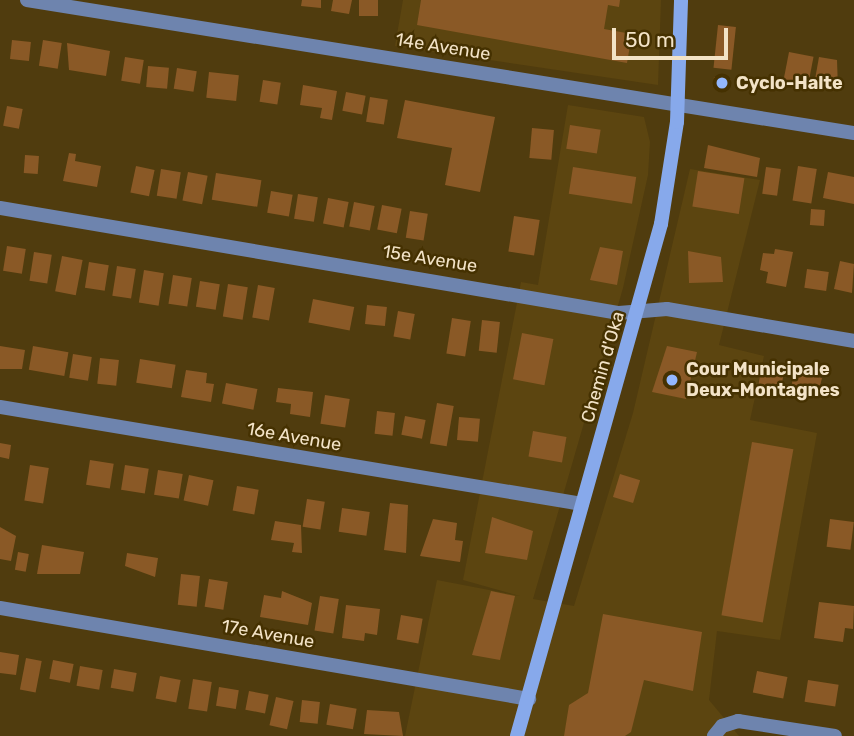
<!DOCTYPE html>
<html>
<head>
<meta charset="utf-8">
<style>
	body { margin:0 }
	#map { position:relative; width:854px; height:736px; overflow:hidden; background:#503c0e; font-family:Rubik,sans-serif }
	div>[style] { position:absolute }
	.built>* { inset:0; background:#5c4510 }
	.building>* { inset:0; background:#8a5926; transform-origin:0 0 }
	.minor>* { height:14px; margin:-7px; padding:0 7px; transform-origin:7px; border-radius:7px; background:#6e84ae }
	.secondary>* { height:14px; margin:-7px; padding:0 7px; transform-origin:7px; border-radius:7px; background:#87a9eb }
	.dots>* { width:19px; height:19px; translate:-50% -50%; box-sizing:border-box; border:4px solid #453101; border-radius:50% }
	span { translate:-50% -50%; white-space:nowrap; text-align:center; line-height:1.15; -webkit-text-stroke:5px #453101; paint-order:stroke }
	.street-label { font-size:18px; color:#f3e3c7 }
	.poi-label { font-size:18px; color:#f3e3c7; font-weight:700 }
	.left { translate:0 -50%; text-align:left }
	.scale { position:absolute; left:612px; top:28px; width:116px; height:32px; box-sizing:border-box; border:4px solid #f3e3c7; border-top:0; padding-left:9px; font-size:21px; line-height:24px; white-space:nowrap; color:#f3e3c7; -webkit-text-stroke:5px #453101; paint-order:stroke }
</style>
</head>
<body>
<div id="map">
	<div class="built">
		<div style="clip-path:polygon(403px 0,661px 0,658px 85px,395px 46px)"></div>
		<div style="clip-path:polygon(568px 105px,644px 117px,650px 142px,648px 175px,623px 288px,533px 599px,574px 606px,633px 413px,690px 169px,760px 180px,719px 345px,764px 356px,750px 420px,817px 433px,780px 640px,717px 631px,709px 700px,739px 736px,405px 736px,437px 580px,520px 596px,463px 580px,521px 282px,538px 285px)"></div>
	</div>
	<div class="building">
		<div style="clip-path:polygon(302px 0,321px 0,321px 8px,301px 6px)"></div>
		<div style="clip-path:polygon(333px 0,352px 0,349px 14px,331px 11px)"></div>
		<div style="left:359px;top:0;width:19px;height:16px"></div>
		<div style="clip-path:polygon(421px 0,620px 0,619px 7px,608px 5px,604px 29px,632px 34px,627px 63px,417px 25px)"></div>
		<div style="left:718px;top:25px;width:18px;height:43px;rotate:6deg"></div>
		<div style="left:12px;top:40px;width:19px;height:19px;rotate:6deg"></div>
		<div style="left:43px;top:40px;width:19px;height:26px;rotate:9deg"></div>
		<div style="clip-path:polygon(67px 43px,110px 51px,106px 76px,69px 70px)"></div>
		<div style="left:789px;top:52px;width:25px;height:30px;rotate:11deg"></div>
		<div style="left:125px;top:57px;width:19px;height:24px;rotate:9deg"></div>
		<div style="clip-path:polygon(819px 57px,837px 60px,838px 89px,814px 85px)"></div>
		<div style="left:148px;top:66px;width:21px;height:21px;rotate:5deg"></div>
		<div style="left:177px;top:68px;width:20px;height:21px;rotate:9deg"></div>
		<div style="left:209px;top:72px;width:30px;height:26px;rotate:6deg"></div>
		<div style="left:714px;top:77px;width:17px;height:9px;rotate:7deg"></div>
		<div style="left:263px;top:80px;width:18px;height:22px;rotate:9deg"></div>
		<div style="clip-path:polygon(303px 85px,337px 91px,332px 120px,320px 118px,322px 108px,300px 105px)"></div>
		<div style="left:346px;top:92px;width:20px;height:19px;rotate:11deg"></div>
		<div style="left:370px;top:97px;width:18px;height:25px;rotate:9deg"></div>
		<div style="clip-path:polygon(405px 100px,495px 117px,480px 192px,445px 185px,452px 148px,397px 138px)"></div>
		<div style="left:7px;top:106px;width:16px;height:20px;rotate:11deg"></div>
		<div style="left:570px;top:125px;width:31px;height:24px;rotate:9deg"></div>
		<div style="left:532px;top:128px;width:22px;height:30px;rotate:5deg"></div>
		<div style="clip-path:polygon(708px 145px,760px 158px,757px 177px,704px 168px)"></div>
		<div style="clip-path:polygon(69px 153px,76px 154px,75px 161px,101px 166px,97px 187px,63px 181px)"></div>
		<div style="left:25px;top:155px;width:14px;height:18px;rotate:4deg"></div>
		<div style="left:136px;top:166px;width:19px;height:27px;rotate:12deg"></div>
		<div style="left:798px;top:166px;width:19px;height:35px;rotate:9deg"></div>
		<div style="left:573px;top:167px;width:64px;height:27px;rotate:9deg"></div>
		<div style="left:766px;top:167px;width:15px;height:27px;rotate:8deg"></div>
		<div style="left:161px;top:169px;width:20px;height:27px;rotate:9deg"></div>
		<div style="left:698px;top:171px;width:47px;height:36px;rotate:9deg"></div>
		<div style="left:188px;top:172px;width:20px;height:29px;rotate:11deg"></div>
		<div style="clip-path:polygon(828px 172px,854px 177px,854px 204px,823px 198px)"></div>
		<div style="left:216px;top:173px;width:46px;height:27px;rotate:9deg"></div>
		<div style="left:271px;top:191px;width:22px;height:22px;rotate:10deg"></div>
		<div style="left:298px;top:194px;width:20px;height:25px;rotate:9deg"></div>
		<div style="left:328px;top:198px;width:21px;height:26px;rotate:11deg"></div>
		<div style="left:354px;top:202px;width:21px;height:25px;rotate:11deg"></div>
		<div style="left:382px;top:205px;width:20px;height:25px;rotate:11deg"></div>
		<div style="left:811px;top:209px;width:14px;height:16px;rotate:4deg"></div>
		<div style="left:410px;top:211px;width:18px;height:27px;rotate:9deg"></div>
		<div style="left:514px;top:216px;width:26px;height:36px;rotate:9deg"></div>
		<div style="left:7px;top:246px;width:19px;height:25px;rotate:9deg"></div>
		<div style="clip-path:polygon(600px 247px,623px 251px,617px 285px,590px 280px)"></div>
		<div style="clip-path:polygon(775px 249px,793px 252px,786px 287px,766px 283px,768px 272px,760px 270px,763px 253px,774px 254px)"></div>
		<div style="clip-path:polygon(688px 251px,721px 257px,723px 282px,689px 283px)"></div>
		<div style="left:34px;top:252px;width:18px;height:29px;rotate:9deg"></div>
		<div style="left:62px;top:256px;width:21px;height:36px;rotate:11deg"></div>
		<div style="clip-path:polygon(840px 261px,854px 264px,852px 293px,834px 289px)"></div>
		<div style="left:89px;top:262px;width:20px;height:26px;rotate:9deg"></div>
		<div style="left:117px;top:266px;width:19px;height:30px;rotate:9deg"></div>
		<div style="left:807px;top:269px;width:22px;height:19px;rotate:8deg"></div>
		<div style="left:144px;top:270px;width:20px;height:33px;rotate:9deg"></div>
		<div style="left:173px;top:275px;width:19px;height:29px;rotate:9deg"></div>
		<div style="left:200px;top:281px;width:20px;height:26px;rotate:9deg"></div>
		<div style="left:228px;top:284px;width:20px;height:33px;rotate:9deg"></div>
		<div style="left:258px;top:285px;width:17px;height:33px;rotate:10deg"></div>
		<div style="left:313px;top:299px;width:42px;height:24px;rotate:11deg"></div>
		<div style="left:367px;top:305px;width:20px;height:19px;rotate:6deg"></div>
		<div style="left:398px;top:311px;width:17px;height:26px;rotate:10deg"></div>
		<div style="left:452px;top:318px;width:19px;height:36px;rotate:9deg"></div>
		<div style="left:482px;top:320px;width:18px;height:31px;rotate:6deg"></div>
		<div style="left:522px;top:333px;width:32px;height:47px;rotate:11deg"></div>
		<div style="clip-path:polygon(0 346px,25px 350px,22px 369px,0 369px)"></div>
		<div style="left:33px;top:346px;width:36px;height:24px;rotate:10deg"></div>
		<div style="clip-path:polygon(667px 346px,697px 352px,686px 399px,652px 392px)"></div>
		<div style="left:73px;top:354px;width:19px;height:24px;rotate:9deg"></div>
		<div style="left:100px;top:358px;width:19px;height:26px;rotate:6deg"></div>
		<div style="left:140px;top:359px;width:36px;height:24px;rotate:9deg"></div>
		<div style="left:762px;top:364px;width:23px;height:24px;rotate:10deg"></div>
		<div style="clip-path:polygon(186px 370px,207px 373px,206px 383px,214px 384px,211px 402px,181px 397px)"></div>
		<div style="clip-path:polygon(794px 373px,822px 378px,819px 390px,811px 389px,810px 396px,790px 393px)"></div>
		<div style="left:226px;top:383px;width:32px;height:21px;rotate:11deg"></div>
		<div style="clip-path:polygon(278px 388px,313px 392px,310px 417px,290px 414px,291px 404px,276px 402px)"></div>
		<div style="left:325px;top:395px;width:25px;height:29px;rotate:9deg"></div>
		<div style="left:437px;top:403px;width:17px;height:41px;rotate:10deg"></div>
		<div style="left:377px;top:411px;width:18px;height:23px;rotate:6deg"></div>
		<div style="left:405px;top:416px;width:21px;height:19px;rotate:11deg"></div>
		<div style="left:459px;top:417px;width:21px;height:23px;rotate:5deg"></div>
		<div style="left:533px;top:431px;width:34px;height:26px;rotate:10deg"></div>
		<div style="left:752px;top:442px;width:42px;height:176px;rotate:10deg"></div>
		<div style="clip-path:polygon(0 443px,11px 445px,9px 459px,0 457px)"></div>
		<div style="left:90px;top:460px;width:24px;height:25px;rotate:9deg"></div>
		<div style="left:30px;top:465px;width:19px;height:36px;rotate:9deg"></div>
		<div style="left:125px;top:465px;width:24px;height:25px;rotate:9deg"></div>
		<div style="left:158px;top:470px;width:25px;height:25px;rotate:9deg"></div>
		<div style="left:620px;top:474px;width:21px;height:24px;rotate:17deg"></div>
		<div style="left:189px;top:475px;width:25px;height:26px;rotate:12deg"></div>
		<div style="left:237px;top:486px;width:22px;height:25px;rotate:10deg"></div>
		<div style="left:307px;top:499px;width:18px;height:28px;rotate:9deg"></div>
		<div style="clip-path:polygon(390px 503px,408px 505px,406px 553px,384px 550px)"></div>
		<div style="left:342px;top:508px;width:28px;height:24px;rotate:8deg"></div>
		<div style="clip-path:polygon(492px 517px,533px 531px,527px 560px,485px 553px)"></div>
		<div style="clip-path:polygon(433px 519px,457px 523px,455px 540px,463px 541px,460px 562px,420px 556px)"></div>
		<div style="left:830px;top:519px;width:24px;height:28px;rotate:7deg"></div>
		<div style="clip-path:polygon(275px 521px,301px 525px,302px 553px,292px 552px,294px 543px,271px 540px)"></div>
		<div style="clip-path:polygon(0 527px,16px 536px,11px 561px,0 559px)"></div>
		<div style="clip-path:polygon(42px 545px,84px 552px,80px 574px,37px 574px)"></div>
		<div style="left:18px;top:552px;width:11px;height:18px;rotate:10deg"></div>
		<div style="clip-path:polygon(127px 553px,158px 558px,155px 577px,125px 566px)"></div>
		<div style="left:181px;top:574px;width:19px;height:31px;rotate:6deg"></div>
		<div style="left:209px;top:579px;width:19px;height:28px;rotate:9deg"></div>
		<div style="clip-path:polygon(282px 591px,312px 603px,308px 625px,260px 617px,264px 595px,281px 598px)"></div>
		<div style="clip-path:polygon(491px 591px,515px 596px,500px 660px,472px 655px)"></div>
		<div style="left:320px;top:596px;width:19px;height:35px;rotate:9deg"></div>
		<div style="clip-path:polygon(819px 602px,854px 606px,853px 629px,845px 628px,843px 642px,814px 638px)"></div>
		<div style="clip-path:polygon(346px 605px,380px 609px,377px 635px,365px 633px,364px 641px,342px 638px)"></div>
		<div style="clip-path:polygon(603px 614px,702px 632px,693px 691px,644px 680px,631px 732px,625px 736px,564px 736px,569px 705px,588px 693px)"></div>
		<div style="left:401px;top:615px;width:22px;height:25px;rotate:10deg"></div>
		<div style="clip-path:polygon(0 652px,19px 655px,16px 675px,0 673px)"></div>
		<div style="left:26px;top:658px;width:16px;height:32px;rotate:11deg"></div>
		<div style="left:53px;top:660px;width:21px;height:19px;rotate:11deg"></div>
		<div style="left:80px;top:666px;width:23px;height:20px;rotate:10deg"></div>
		<div style="left:114px;top:669px;width:23px;height:19px;rotate:10deg"></div>
		<div style="left:757px;top:671px;width:31px;height:22px;rotate:11deg"></div>
		<div style="left:160px;top:676px;width:21px;height:23px;rotate:11deg"></div>
		<div style="left:193px;top:679px;width:19px;height:30px;rotate:9deg"></div>
		<div style="left:808px;top:680px;width:31px;height:22px;rotate:9deg"></div>
		<div style="left:219px;top:687px;width:20px;height:19px;rotate:9deg"></div>
		<div style="left:249px;top:691px;width:20px;height:19px;rotate:11deg"></div>
		<div style="left:276px;top:697px;width:18px;height:29px;rotate:13deg"></div>
		<div style="left:302px;top:700px;width:18px;height:22px;rotate:6deg"></div>
		<div style="left:330px;top:704px;width:27px;height:21px;rotate:10deg"></div>
		<div style="clip-path:polygon(367px 710px,399px 712px,403px 736px,364px 734px)"></div>
	</div>
	<div class="minor">
		<div style="left:27px;top:0;width:838px;rotate:9.14deg"></div>
		<div style="left:0;top:208px;width:628px;rotate:9.63deg"></div>
		<div style="left:619px;top:313px;width:48px;rotate:-4.8deg"></div>
		<div style="left:667px;top:309px;width:190px;rotate:9.7deg"></div>
		<div style="left:0;top:407px;width:590px;rotate:9.46deg"></div>
		<div style="left:0;top:608px;width:537px;rotate:9.76deg"></div>
		<div style="left:714px;top:736px;width:13px;rotate:-51deg"></div>
		<div style="left:722px;top:726px;width:17px;rotate:-17deg"></div>
		<div style="left:738px;top:721px;width:98px;rotate:8.8deg"></div>
	</div>
	<div class="secondary">
		<div style="left:517px;top:736px;width:532px;rotate:-74.29deg"></div>
		<div style="left:661px;top:224px;width:103px;rotate:-81.1deg"></div>
		<div style="left:677px;top:122px;width:122px;rotate:-88.1deg"></div>
	</div>
	<div class="dots">
		<div style="left:722px;top:83px;background:#93b7fd"></div>
		<div style="left:672px;top:380px;background:#93b7fd"></div>
	</div>
	<div class="street-label">
		<span style="left:443px;top:47px;rotate:9deg">14e Avenue</span>
		<span style="left:430px;top:259px;rotate:9deg">15e Avenue</span>
		<span style="left:603px;top:367px;rotate:-74deg">Chemin d'Oka</span>
		<span style="left:294px;top:437px;rotate:10deg">16e Avenue</span>
		<span style="left:268px;top:634px;rotate:10deg">17e Avenue</span>
	</div>
	<div class="poi-label">
		<span class="left" style="left:736px;top:83px">Cyclo-Halte</span>
		<span class="left" style="left:686px;top:380px">Cour Municipale<br>Deux-Montagnes</span>
	</div>
	<div class="scale">50 m</div>
</div>
</body>
</html>
